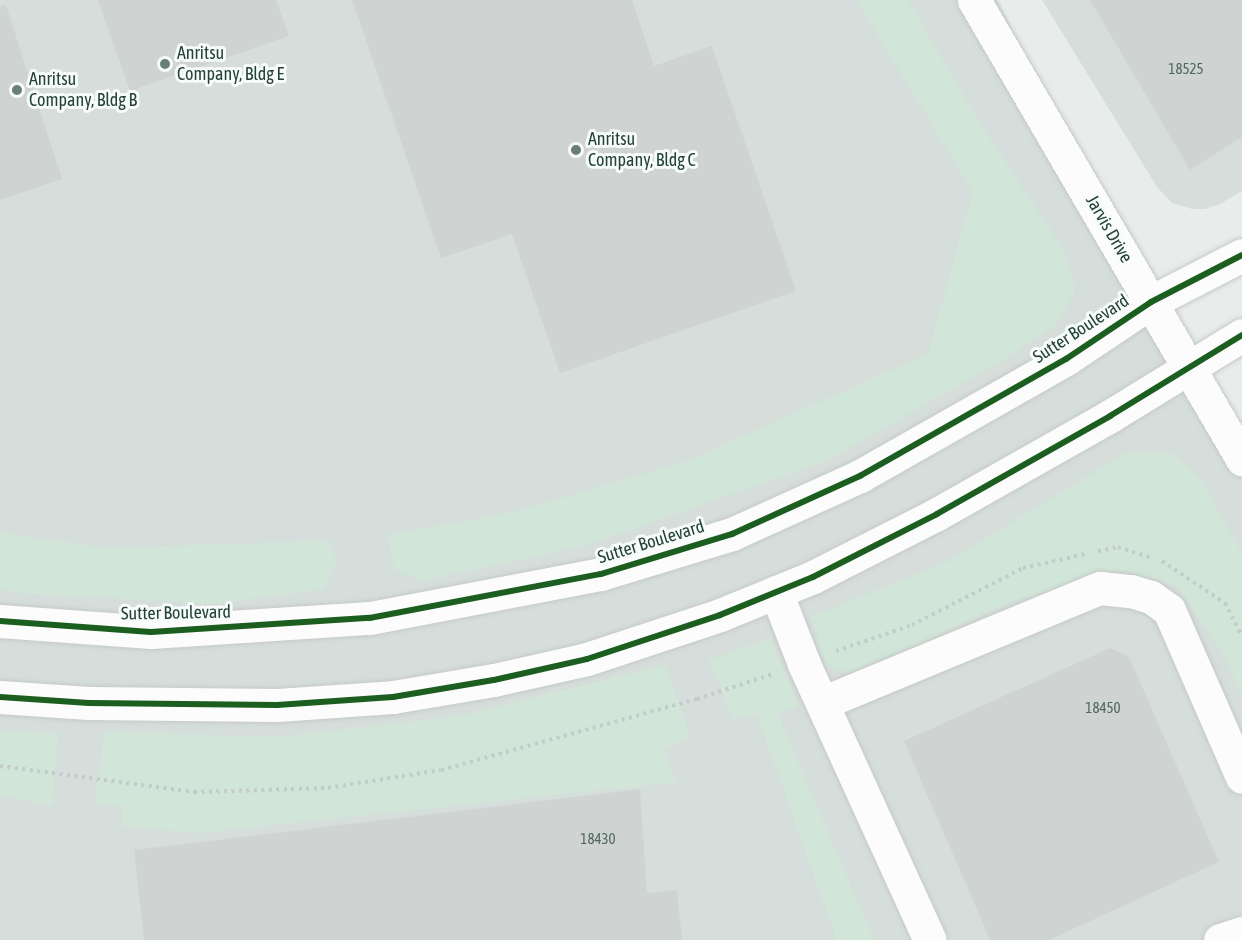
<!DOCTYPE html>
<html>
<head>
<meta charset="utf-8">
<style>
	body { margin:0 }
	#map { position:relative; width:1242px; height:940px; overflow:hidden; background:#e8edeb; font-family:"Asap Condensed",sans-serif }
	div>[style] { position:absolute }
	.built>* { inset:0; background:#d6dedb }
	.green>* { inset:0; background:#d1e6d8 }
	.building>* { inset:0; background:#cfd4d2 }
	.path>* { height:4px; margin-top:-2px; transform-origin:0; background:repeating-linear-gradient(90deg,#c3ccca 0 3px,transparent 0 7.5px) }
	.roads { filter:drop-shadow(0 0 2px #c5cac8) drop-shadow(0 0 2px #c5cac8) }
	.minor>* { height:33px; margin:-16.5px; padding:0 16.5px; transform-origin:16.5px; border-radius:16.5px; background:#fcfcfc }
	.cycleway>* { height:6px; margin:-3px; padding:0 3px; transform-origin:3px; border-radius:3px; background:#1b5e20 }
	.dots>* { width:16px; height:16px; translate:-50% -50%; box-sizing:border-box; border:3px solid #f7fbf9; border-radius:50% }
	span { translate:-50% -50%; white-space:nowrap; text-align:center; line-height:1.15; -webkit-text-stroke:6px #f7fbf9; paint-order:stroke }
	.number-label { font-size:15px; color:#506761 }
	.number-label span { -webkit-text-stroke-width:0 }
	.poi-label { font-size:18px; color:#24423a }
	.left { translate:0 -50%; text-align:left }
	.street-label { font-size:18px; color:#24423a }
</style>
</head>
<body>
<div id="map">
	<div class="built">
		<div style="clip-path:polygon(0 0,998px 0,1187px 400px,1242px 468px,1242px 940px,0 940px)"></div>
		<div style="clip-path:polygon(1042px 0,1242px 0,1242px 191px,1220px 204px,1205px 209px,1192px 209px,1172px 203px,1157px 187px)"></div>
	</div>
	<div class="green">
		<div style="clip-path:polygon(857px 0,908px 0,975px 116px,1065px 252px,1075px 291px,1057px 324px,1000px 362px,826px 461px,587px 545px,421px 581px,394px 569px,388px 535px,514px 512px,685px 462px,928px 354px,973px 192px)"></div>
		<div style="clip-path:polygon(1126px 453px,1172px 453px,1201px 479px,1242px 554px,1242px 697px,1224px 654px,1177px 586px,1119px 569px,1011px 602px,851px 673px,826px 667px,811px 617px,949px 561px)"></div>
		<div style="clip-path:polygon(0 532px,102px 548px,327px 541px,337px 560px,324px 589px,212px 604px,20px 593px,0 589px)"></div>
		<div style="clip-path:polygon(771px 638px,799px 706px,777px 713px,874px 940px,837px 940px,757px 714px,734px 720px,709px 660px)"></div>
		<div style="clip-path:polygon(665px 665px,690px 736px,664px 749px,676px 782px,199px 833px,122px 826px,123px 806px,94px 804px,105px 732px,279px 737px,466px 715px)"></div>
		<div style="clip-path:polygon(0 730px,58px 734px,52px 805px,0 796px)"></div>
	</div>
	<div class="building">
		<div style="clip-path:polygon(98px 0,276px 0,289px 36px,130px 91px)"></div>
		<div style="clip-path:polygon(352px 0,632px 0,654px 66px,712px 46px,796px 291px,560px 373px,512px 234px,441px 258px)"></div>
		<div style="clip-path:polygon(1090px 0,1242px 0,1242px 137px,1190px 170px)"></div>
		<div style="clip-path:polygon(6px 5px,62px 179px,0 200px,0 6px)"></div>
		<div style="clip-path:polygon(1110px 648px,1129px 657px,1219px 862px,1049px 940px,990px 940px,904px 741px)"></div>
		<div style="clip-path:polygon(640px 789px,647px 893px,677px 890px,682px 940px,144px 940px,134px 850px)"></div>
	</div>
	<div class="path">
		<div style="left:1098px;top:551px;width:20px;rotate:-11deg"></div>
		<div style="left:1118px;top:547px;width:36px;rotate:18deg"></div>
		<div style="left:1162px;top:561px;width:76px;rotate:33.7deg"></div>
		<div style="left:1225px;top:603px;width:37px;rotate:63deg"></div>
		<div style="left:836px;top:651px;width:80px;rotate:-18.9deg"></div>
		<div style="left:912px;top:625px;width:125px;rotate:-27.2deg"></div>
		<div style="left:1023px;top:568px;width:64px;rotate:-12.7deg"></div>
		<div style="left:0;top:766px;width:196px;rotate:7.6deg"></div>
		<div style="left:194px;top:792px;width:134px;rotate:-1.7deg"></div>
		<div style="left:328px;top:788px;width:114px;rotate:-9.1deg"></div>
		<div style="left:441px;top:770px;width:266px;rotate:-15.5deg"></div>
		<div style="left:697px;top:699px;width:80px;rotate:-18.2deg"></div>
	</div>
	<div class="roads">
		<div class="minor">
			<div style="left:974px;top:0;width:532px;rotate:59.72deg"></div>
			<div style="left:776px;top:592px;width:77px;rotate:68.7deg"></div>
			<div style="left:804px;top:664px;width:303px;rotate:65.5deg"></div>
			<div style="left:0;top:621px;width:151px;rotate:4.2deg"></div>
			<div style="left:151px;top:632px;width:219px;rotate:-3.7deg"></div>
			<div style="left:370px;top:618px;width:235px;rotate:-10.8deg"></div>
			<div style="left:601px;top:574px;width:137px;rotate:-17deg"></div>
			<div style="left:732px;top:534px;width:141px;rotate:-24.4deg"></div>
			<div style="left:860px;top:476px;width:237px;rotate:-29.6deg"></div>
			<div style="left:1066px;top:359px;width:102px;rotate:-33.8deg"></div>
			<div style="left:1151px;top:302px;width:102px;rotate:-27.3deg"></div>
			<div style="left:0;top:697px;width:89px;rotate:3.9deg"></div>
			<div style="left:89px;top:703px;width:188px;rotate:0.6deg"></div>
			<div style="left:277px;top:705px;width:116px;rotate:-3.9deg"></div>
			<div style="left:393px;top:697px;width:102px;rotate:-9.6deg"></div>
			<div style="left:494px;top:680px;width:95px;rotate:-12.7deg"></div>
			<div style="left:587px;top:659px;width:140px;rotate:-18.3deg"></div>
			<div style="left:720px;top:615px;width:100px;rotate:-22.2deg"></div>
			<div style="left:813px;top:577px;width:139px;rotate:-26.9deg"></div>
			<div style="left:937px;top:514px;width:199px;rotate:-29.5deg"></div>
			<div style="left:1110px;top:416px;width:155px;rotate:-31.5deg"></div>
			<div style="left:822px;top:703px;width:301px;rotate:-22.5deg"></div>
			<div style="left:1100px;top:588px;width:31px;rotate:6deg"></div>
			<div style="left:1131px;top:591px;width:21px;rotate:17deg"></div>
			<div style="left:1151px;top:597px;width:22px;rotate:36deg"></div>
			<div style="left:1169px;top:610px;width:182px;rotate:66.4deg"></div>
			<div style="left:1220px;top:940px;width:23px;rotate:-18deg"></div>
		</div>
	</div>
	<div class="cycleway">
		<div style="left:0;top:621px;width:151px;rotate:4.2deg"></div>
		<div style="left:151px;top:632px;width:219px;rotate:-3.7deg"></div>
		<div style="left:370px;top:618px;width:235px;rotate:-10.8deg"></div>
		<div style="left:601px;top:574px;width:137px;rotate:-17deg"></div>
		<div style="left:732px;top:534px;width:141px;rotate:-24.4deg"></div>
		<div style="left:860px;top:476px;width:237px;rotate:-29.6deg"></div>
		<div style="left:1066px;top:359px;width:102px;rotate:-33.8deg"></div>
		<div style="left:1151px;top:302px;width:102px;rotate:-27.3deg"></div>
		<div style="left:0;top:697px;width:89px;rotate:3.9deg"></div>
		<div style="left:89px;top:703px;width:188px;rotate:0.6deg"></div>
		<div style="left:277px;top:705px;width:116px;rotate:-3.9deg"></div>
		<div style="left:393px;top:697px;width:102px;rotate:-9.6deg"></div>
		<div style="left:494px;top:680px;width:95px;rotate:-12.7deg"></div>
		<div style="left:587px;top:659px;width:140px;rotate:-18.3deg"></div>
		<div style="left:720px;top:615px;width:100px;rotate:-22.2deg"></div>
		<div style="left:813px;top:577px;width:139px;rotate:-26.9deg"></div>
		<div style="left:937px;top:514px;width:199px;rotate:-29.5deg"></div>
		<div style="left:1110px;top:416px;width:155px;rotate:-31.5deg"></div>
	</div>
	<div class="dots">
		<div style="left:165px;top:64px;background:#697e78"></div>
		<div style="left:17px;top:90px;background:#697e78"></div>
		<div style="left:576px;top:150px;background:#697e78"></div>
	</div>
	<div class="number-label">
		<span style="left:1186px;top:69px">18525</span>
		<span style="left:1103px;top:708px">18450</span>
		<span style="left:598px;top:839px">18430</span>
	</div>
	<div class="poi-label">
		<span class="left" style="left:177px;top:64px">Anritsu<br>Company, Bldg E</span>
		<span class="left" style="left:29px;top:90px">Anritsu<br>Company, Bldg B</span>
		<span class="left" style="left:588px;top:150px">Anritsu<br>Company, Bldg C</span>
	</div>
	<div class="street-label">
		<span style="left:1109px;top:229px;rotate:60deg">Jarvis Drive</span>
		<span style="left:1081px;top:329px;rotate:-33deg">Sutter Boulevard</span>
		<span style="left:651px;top:542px;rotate:-17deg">Sutter Boulevard</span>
		<span style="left:176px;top:613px;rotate:-1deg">Sutter Boulevard</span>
	</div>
</div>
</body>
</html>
